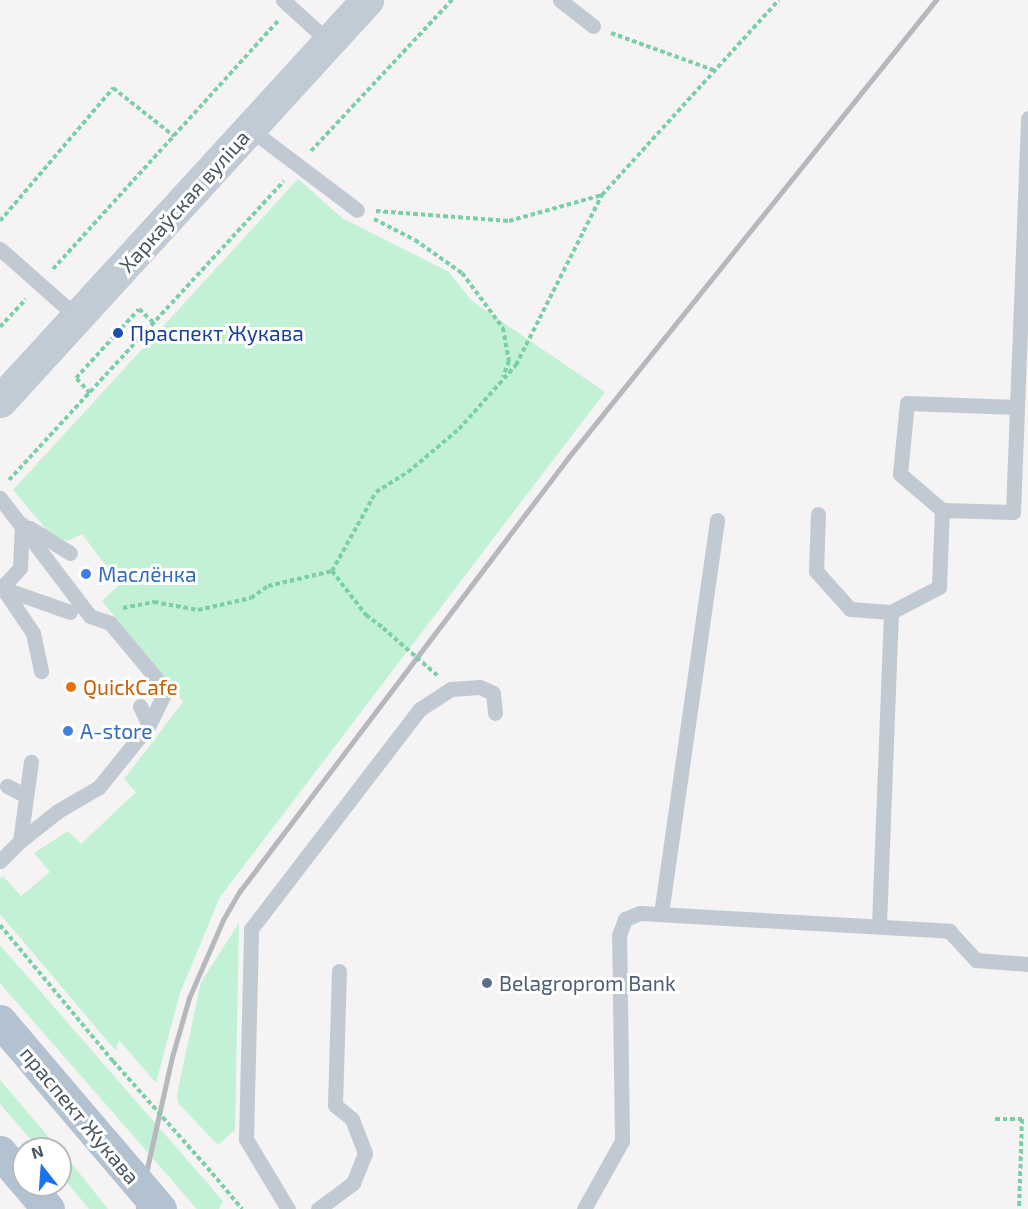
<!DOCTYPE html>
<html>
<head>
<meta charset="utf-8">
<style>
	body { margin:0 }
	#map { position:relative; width:1028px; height:1209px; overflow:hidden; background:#f5f3f3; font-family:"Exo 2",sans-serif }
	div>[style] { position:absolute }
	.green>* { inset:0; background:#c3f1d5 }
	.path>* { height:4px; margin-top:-2px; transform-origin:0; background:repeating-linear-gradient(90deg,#7ad0a6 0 4.5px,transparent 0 7.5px) }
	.lane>* { height:15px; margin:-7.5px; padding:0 7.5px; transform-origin:7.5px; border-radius:7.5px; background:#c1cad2 }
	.secondary>* { height:33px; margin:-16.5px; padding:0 16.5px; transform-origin:16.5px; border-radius:16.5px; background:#c1cbd6 }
	.primary>* { height:33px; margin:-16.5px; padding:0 16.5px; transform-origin:16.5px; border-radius:16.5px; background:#b3c2d1 }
	.rail>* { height:4.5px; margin:-2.25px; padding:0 2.25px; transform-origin:2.25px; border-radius:2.25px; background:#b5b8bd }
	.path-bridge>* { height:4px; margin-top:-2px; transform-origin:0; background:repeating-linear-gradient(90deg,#7ad0a6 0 4.5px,transparent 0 7.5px) }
	.primary-bridge>* { height:33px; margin:-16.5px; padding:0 16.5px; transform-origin:16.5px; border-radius:16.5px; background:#b3c2d1 }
	.dots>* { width:16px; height:16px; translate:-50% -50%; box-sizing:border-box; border:3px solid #fff; border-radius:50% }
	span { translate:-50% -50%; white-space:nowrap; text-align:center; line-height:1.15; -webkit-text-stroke:6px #fff; paint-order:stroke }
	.street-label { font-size:21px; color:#4a5661 }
	.transit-label { font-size:21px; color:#164399 }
	.left { translate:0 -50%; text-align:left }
	.shop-label { font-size:21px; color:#366cbe }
	.food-label { font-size:21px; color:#c56008 }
	.service-label { font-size:21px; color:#4e5e75 }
	.north { position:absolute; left:12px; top:1137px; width:60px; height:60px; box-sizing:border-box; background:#fff; border:2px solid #b7bbc0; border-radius:50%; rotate:343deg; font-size:16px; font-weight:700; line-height:24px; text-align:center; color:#4a5661 }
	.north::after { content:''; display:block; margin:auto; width:21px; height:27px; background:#1a73e8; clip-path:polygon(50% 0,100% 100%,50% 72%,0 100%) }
</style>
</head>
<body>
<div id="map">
	<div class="green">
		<div style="clip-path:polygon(298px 179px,342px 218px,449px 272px,472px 301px,605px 392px,220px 897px,180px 993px,156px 1083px,119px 1040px,116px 1051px,0 914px,0 879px,3px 876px,21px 896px,50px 872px,34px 853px,68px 831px,81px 844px,136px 792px,124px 779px,183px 702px,102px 601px,120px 584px,82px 534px,68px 541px,52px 536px,13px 490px)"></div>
		<div style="clip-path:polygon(239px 923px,235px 1130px,218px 1145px,178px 1103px,177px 1094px,201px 982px)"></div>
		<div style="clip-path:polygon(0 945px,223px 1201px,219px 1209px,197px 1209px,0 983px)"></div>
		<div style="clip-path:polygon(0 1080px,59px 1149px,39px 1149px,0 1104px)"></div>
		<div style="clip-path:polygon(60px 1150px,68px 1159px,108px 1209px,89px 1209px,60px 1174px)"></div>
	</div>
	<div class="path">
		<div style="left:611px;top:33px;width:109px;rotate:19.9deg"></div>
		<div style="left:311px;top:151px;width:207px;rotate:-47deg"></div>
		<div style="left:376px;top:211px;width:133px;rotate:4.3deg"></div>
		<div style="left:509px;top:221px;width:97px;rotate:-15.6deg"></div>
		<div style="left:602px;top:195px;width:263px;rotate:-47.8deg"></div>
		<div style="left:374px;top:219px;width:46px;rotate:27.1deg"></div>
		<div style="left:415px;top:240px;width:57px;rotate:35.1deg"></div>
		<div style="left:462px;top:273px;width:69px;rotate:53.3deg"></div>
		<div style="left:503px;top:328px;width:34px;rotate:80deg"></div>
		<div style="left:509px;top:361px;width:17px;rotate:111deg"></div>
		<div style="left:0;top:221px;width:175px;rotate:-49.6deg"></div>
		<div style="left:113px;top:88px;width:78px;rotate:38.2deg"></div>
		<div style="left:53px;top:269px;width:335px;rotate:-47.8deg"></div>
		<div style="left:0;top:327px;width:38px;rotate:-47deg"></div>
		<div style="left:90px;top:393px;width:21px;rotate:-133deg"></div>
		<div style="left:76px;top:378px;width:93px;rotate:-47.6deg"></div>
		<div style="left:139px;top:309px;width:19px;rotate:43deg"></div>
		<div style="left:9px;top:480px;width:406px;rotate:-47.4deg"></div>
		<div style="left:332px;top:571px;width:56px;rotate:52.3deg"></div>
		<div style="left:366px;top:615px;width:21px;rotate:37deg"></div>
		<div style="left:123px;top:608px;width:32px;rotate:-11deg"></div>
		<div style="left:154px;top:602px;width:45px;rotate:10.3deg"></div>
		<div style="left:198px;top:610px;width:54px;rotate:-12.8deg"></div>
		<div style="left:251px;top:598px;width:21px;rotate:-35deg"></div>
		<div style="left:268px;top:586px;width:66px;rotate:-13.2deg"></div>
		<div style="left:332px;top:571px;width:90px;rotate:-60.9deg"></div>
		<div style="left:376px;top:492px;width:38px;rotate:-32deg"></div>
		<div style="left:408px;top:472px;width:67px;rotate:-40.1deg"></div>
		<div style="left:459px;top:429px;width:86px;rotate:-48.3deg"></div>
		<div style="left:516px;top:365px;width:191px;rotate:-63.2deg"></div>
		<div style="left:0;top:925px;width:177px;rotate:50.3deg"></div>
		<div style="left:995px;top:1119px;width:27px"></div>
		<div style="left:1022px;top:1119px;width:90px;rotate:91.9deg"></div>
		<div style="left:212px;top:1173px;width:47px;rotate:50.2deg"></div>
	</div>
	<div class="lane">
		<div style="left:283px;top:0;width:62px;rotate:42.4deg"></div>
		<div style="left:560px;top:0;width:42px;rotate:38.2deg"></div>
		<div style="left:250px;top:129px;width:134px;rotate:37.1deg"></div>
		<div style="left:0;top:249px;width:103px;rotate:41.4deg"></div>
		<div style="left:0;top:498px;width:148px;rotate:52.7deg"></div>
		<div style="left:90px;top:616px;width:21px;rotate:19deg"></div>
		<div style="left:110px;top:623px;width:87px;rotate:50.1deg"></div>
		<div style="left:166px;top:690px;width:39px;rotate:116deg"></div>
		<div style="left:149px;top:725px;width:80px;rotate:128.9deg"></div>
		<div style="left:99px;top:787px;width:48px;rotate:149.7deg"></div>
		<div style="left:58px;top:811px;width:48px;rotate:141.7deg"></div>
		<div style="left:942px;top:510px;width:55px;rotate:-139.4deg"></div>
		<div style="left:900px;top:474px;width:71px;rotate:-84.4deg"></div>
		<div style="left:907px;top:403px;width:110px;rotate:2.1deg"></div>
		<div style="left:818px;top:514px;width:57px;rotate:92deg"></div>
		<div style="left:816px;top:571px;width:51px;rotate:48.2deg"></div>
		<div style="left:850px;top:609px;width:41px;rotate:4.2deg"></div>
		<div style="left:891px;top:612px;width:315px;rotate:92.2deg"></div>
		<div style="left:22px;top:524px;width:44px;rotate:92.6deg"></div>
		<div style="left:20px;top:568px;width:26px;rotate:133deg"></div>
		<div style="left:2px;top:587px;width:55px;rotate:56deg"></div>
		<div style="left:33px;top:633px;width:39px;rotate:78deg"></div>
		<div style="left:30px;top:528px;width:47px;rotate:32deg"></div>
		<div style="left:2px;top:588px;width:72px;rotate:19.4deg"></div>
		<div style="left:891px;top:612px;width:54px;rotate:-27.5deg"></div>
		<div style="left:939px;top:587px;width:77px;rotate:-87.8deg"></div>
		<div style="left:942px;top:510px;width:71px;rotate:1.6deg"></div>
		<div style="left:1013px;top:512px;width:394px;rotate:-87.8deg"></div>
		<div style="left:140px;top:706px;width:21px;rotate:65deg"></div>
		<div style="left:7px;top:786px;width:20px;rotate:27deg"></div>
		<div style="left:0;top:861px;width:28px;rotate:-45deg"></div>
		<div style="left:20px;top:841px;width:80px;rotate:-82.1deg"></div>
		<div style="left:661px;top:914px;width:398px;rotate:-81.9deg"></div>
		<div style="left:288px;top:1209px;width:82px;rotate:-121deg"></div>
		<div style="left:246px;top:1139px;width:210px;rotate:-88.6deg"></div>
		<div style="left:251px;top:929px;width:277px;rotate:-52.5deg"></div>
		<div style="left:420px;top:709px;width:37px;rotate:-33deg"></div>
		<div style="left:451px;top:689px;width:29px;rotate:-4deg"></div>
		<div style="left:480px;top:687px;width:14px;rotate:25deg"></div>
		<div style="left:493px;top:693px;width:20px;rotate:84deg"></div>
		<div style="left:318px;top:1209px;width:44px;rotate:-36.6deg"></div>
		<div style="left:353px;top:1183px;width:32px;rotate:-68deg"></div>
		<div style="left:365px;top:1153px;width:36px;rotate:-111deg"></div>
		<div style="left:352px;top:1119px;width:22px;rotate:-141deg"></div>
		<div style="left:335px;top:1105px;width:134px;rotate:-88.3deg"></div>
		<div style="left:584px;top:1209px;width:78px;rotate:-60.8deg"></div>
		<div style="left:622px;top:1141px;width:206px;rotate:-90.8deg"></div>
		<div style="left:619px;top:935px;width:17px;rotate:-69deg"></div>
		<div style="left:625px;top:919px;width:16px;rotate:-22deg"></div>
		<div style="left:640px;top:913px;width:310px;rotate:3.3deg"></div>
		<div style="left:949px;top:931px;width:40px;rotate:47deg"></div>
		<div style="left:976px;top:960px;width:52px;rotate:4.4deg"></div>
	</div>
	<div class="secondary">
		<div style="left:0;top:401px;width:544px;rotate:-47.53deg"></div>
	</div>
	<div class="primary">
		<div style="left:0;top:1021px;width:159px;rotate:49.6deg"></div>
		<div style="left:0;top:1152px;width:38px;rotate:50deg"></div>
		<div style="left:28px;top:1185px;width:31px;rotate:50deg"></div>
	</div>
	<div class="rail">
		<div style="left:138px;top:1209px;width:156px;rotate:-77.4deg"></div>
		<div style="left:172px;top:1057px;width:61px;rotate:-73.9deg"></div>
		<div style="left:189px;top:998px;width:85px;rotate:-66.4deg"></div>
		<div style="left:223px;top:920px;width:34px;rotate:-60deg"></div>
		<div style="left:240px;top:891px;width:543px;rotate:-52.86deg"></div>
		<div style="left:568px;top:458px;width:588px;rotate:-51.22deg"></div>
	</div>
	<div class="path-bridge">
		<div style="left:383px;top:628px;width:73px;rotate:41.1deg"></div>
		<div style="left:113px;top:1061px;width:149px;rotate:48.5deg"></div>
	</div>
	<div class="primary-bridge">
		<div style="left:103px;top:1142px;width:88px;rotate:49.6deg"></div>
	</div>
	<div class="dots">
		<div style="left:118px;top:333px;background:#1a4fb4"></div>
		<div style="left:86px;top:574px;background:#3f7fe0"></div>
		<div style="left:71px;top:687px;background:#e8710a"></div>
		<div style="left:68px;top:731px;background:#3f7fe0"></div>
		<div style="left:487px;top:983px;background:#5c6f8a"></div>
	</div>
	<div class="street-label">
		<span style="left:184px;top:201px;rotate:-48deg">Харкаўская вуліца</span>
		<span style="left:80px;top:1115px;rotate:50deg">праспект Жукава</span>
	</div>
	<div class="transit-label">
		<span class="left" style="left:130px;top:333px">Праспект Жукава</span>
	</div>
	<div class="shop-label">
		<span class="left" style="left:98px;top:574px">Маслёнка</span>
		<span class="left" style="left:80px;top:731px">А-store</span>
	</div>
	<div class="food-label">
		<span class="left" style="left:83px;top:687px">QuickCafe</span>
	</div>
	<div class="service-label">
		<span class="left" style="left:499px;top:983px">Belagroprom Bank</span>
	</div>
	<div class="north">N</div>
</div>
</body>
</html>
